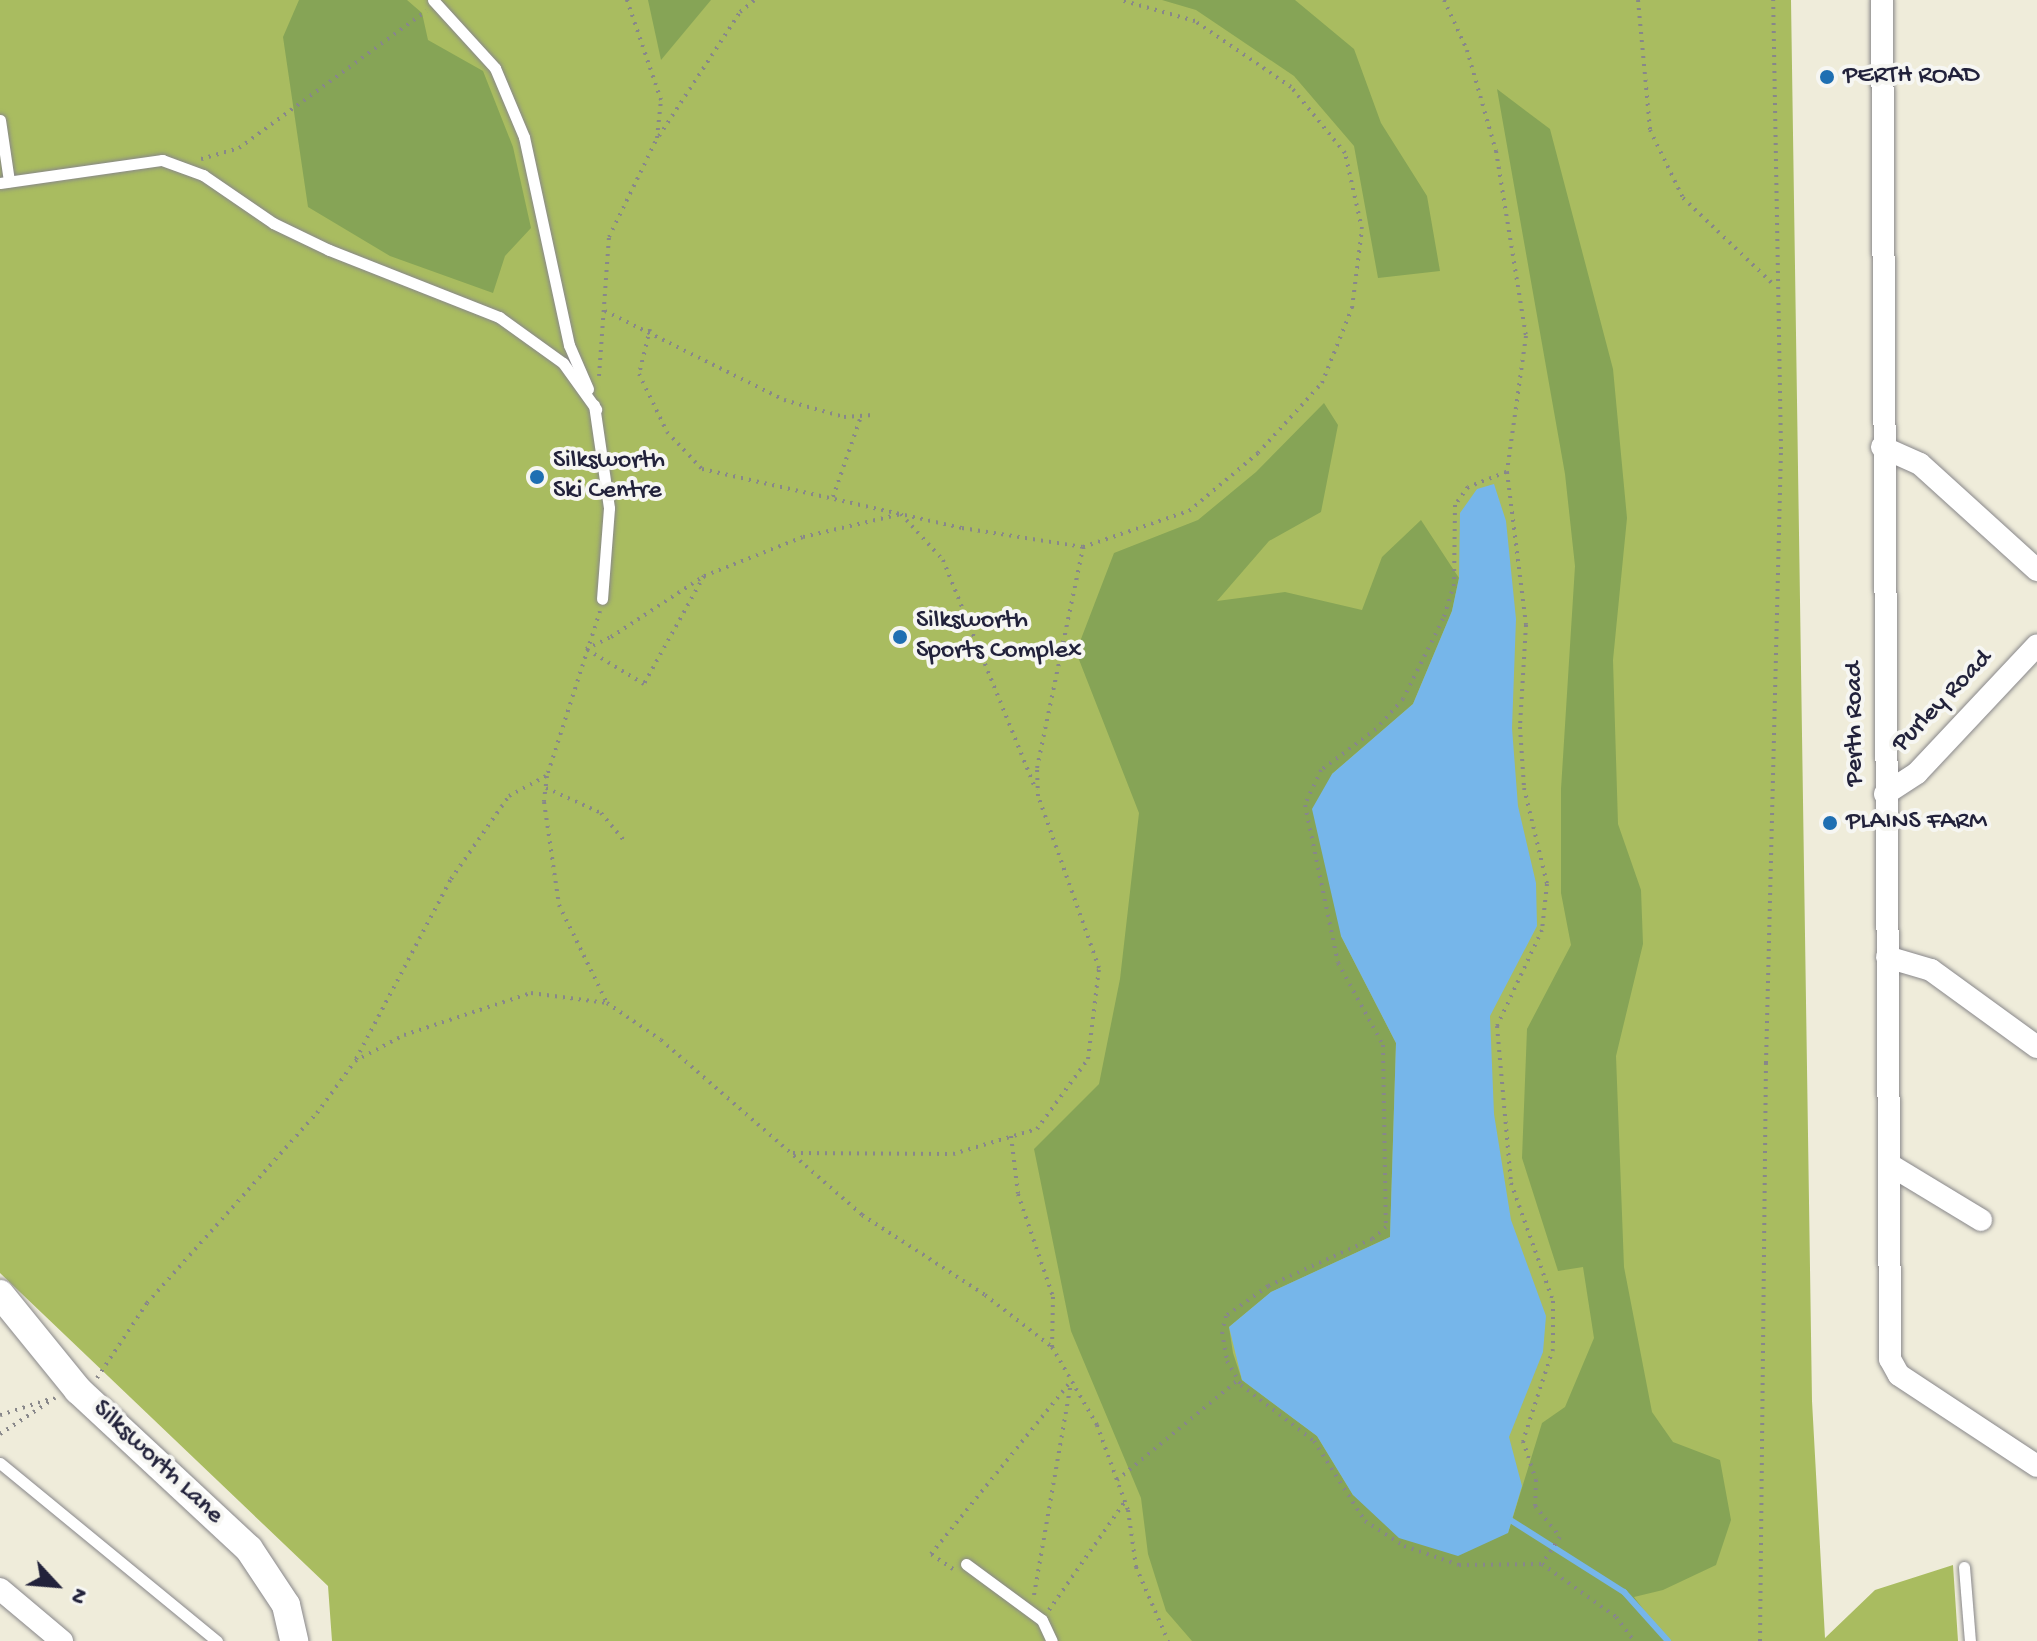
<!DOCTYPE html>
<html>
<head>
<meta charset="utf-8">
<style>
	body { margin:0 }
	#map { position:relative; width:2037px; height:1641px; overflow:hidden; background:#efecda; font-family:"Gochi Hand",sans-serif }
	div>[style] { position:absolute }
	.green>* { inset:0; background:#a9bc60 }
	.forest>* { inset:0; background:#86a456 }
	.water>* { inset:0; background:#76b6ea }
	.stream>* { height:6px; margin:-3px; padding:0 3px; transform-origin:3px; border-radius:3px; background:#76b6ea }
	.path>* { height:4px; margin-top:-2px; transform-origin:0; background:repeating-linear-gradient(90deg,#88878a 0 2px,transparent 0 8px) }
	.roads { filter:drop-shadow(0 0 2px #88878a) drop-shadow(0 0 2px #88878a) }
	.service>* { height:11px; margin:-5.5px; padding:0 5.5px; transform-origin:5.5px; border-radius:5.5px; background:#fff }
	.minor>* { height:22px; margin:-11px; padding:0 11px; transform-origin:11px; border-radius:11px; background:#fff }
	.tertiary>* { height:28px; margin:-14px; padding:0 14px; transform-origin:14px; border-radius:14px; background:#fff }
	.dots>* { width:22px; height:22px; translate:-50% -50%; box-sizing:border-box; border:4px solid #f6f6f2; border-radius:50% }
	span { translate:-50% -50%; white-space:nowrap; text-align:center; line-height:1.15; -webkit-text-stroke:8px #f6f6f2; paint-order:stroke }
	.poi-label { font-size:26px; color:#22223b }
	.left { translate:0 -50%; text-align:left }
	.street-label { font-size:26px; color:#22223b }
	.north { position:absolute; left:16px; top:1545px; width:80px; height:80px; -webkit-text-stroke:6px #f6f6f2; paint-order:stroke; rotate:116deg; font-size:22px; font-weight:700; line-height:32px; text-align:center; color:#22223b }
	.north::after { content:''; display:block; margin:auto; width:28px; height:36px; background:#22223b; clip-path:polygon(50% 0,100% 100%,50% 72%,0 100%) }
</style>
</head>
<body>
<div id="map">
	<div class="green">
		<div style="clip-path:polygon(0 0,1791px 0,1812px 1401px,1825px 1638px,1875px 1590px,1953px 1565px,1958px 1641px,332px 1641px,328px 1586px,0 1273px)"></div>
	</div>
	<div class="forest">
		<div style="clip-path:polygon(299px 0,407px 0,422px 13px,428px 40px,483px 71px,513px 147px,531px 228px,505px 256px,493px 293px,390px 256px,308px 207px,283px 37px)"></div>
		<div style="clip-path:polygon(648px 0,711px 0,661px 60px)"></div>
		<div style="clip-path:polygon(1162px 0,1295px 0,1354px 49px,1381px 123px,1427px 196px,1440px 271px,1378px 278px,1354px 146px,1294px 76px,1196px 10px)"></div>
		<div style="clip-path:polygon(1497px 89px,1550px 129px,1613px 369px,1627px 518px,1613px 660px,1618px 824px,1641px 890px,1643px 944px,1616px 1056px,1624px 1267px,1652px 1412px,1673px 1442px,1720px 1460px,1731px 1520px,1716px 1565px,1663px 1590px,1634px 1597px,1667px 1641px,1192px 1641px,1166px 1611px,1148px 1554px,1141px 1498px,1071px 1331px,1034px 1149px,1099px 1084px,1120px 979px,1139px 813px,1076px 652px,1114px 553px,1198px 520px,1256px 472px,1324px 403px,1338px 425px,1321px 512px,1269px 541px,1217px 601px,1285px 592px,1362px 610px,1382px 557px,1421px 520px,1459px 578px,1452px 611px,1413px 704px,1332px 774px,1341px 936px,1396px 1043px,1390px 1237px,1271px 1292px,1229px 1327px,1233px 1353px,1242px 1380px,1317px 1436px,1353px 1495px,1508px 1533px,1542px 1423px,1565px 1407px,1594px 1338px,1583px 1267px,1558px 1271px,1522px 1158px,1527px 1029px,1571px 945px,1561px 893px,1561px 789px,1575px 566px,1565px 474px)"></div>
	</div>
	<div class="water">
		<div style="clip-path:polygon(1494px 484px,1506px 521px,1516px 619px,1512px 728px,1518px 806px,1536px 883px,1537px 926px,1490px 1016px,1494px 1114px,1511px 1220px,1546px 1316px,1543px 1352px,1509px 1437px,1522px 1486px,1508px 1533px,1458px 1556px,1399px 1538px,1353px 1495px,1317px 1436px,1242px 1380px,1229px 1327px,1271px 1292px,1390px 1237px,1396px 1043px,1341px 936px,1312px 809px,1332px 774px,1413px 704px,1452px 611px,1459px 578px,1460px 513px,1477px 489px)"></div>
	</div>
	<div class="stream">
		<div style="left:1512px;top:1521px;width:133px;rotate:32.4deg"></div>
		<div style="left:1624px;top:1592px;width:66px;rotate:48.1deg"></div>
	</div>
	<div class="path">
		<div style="left:1444px;top:0;width:55px;rotate:65.3deg"></div>
		<div style="left:1467px;top:50px;width:105px;rotate:74deg"></div>
		<div style="left:1496px;top:151px;width:187px;rotate:80.8deg"></div>
		<div style="left:1526px;top:336px;width:137px;rotate:98deg"></div>
		<div style="left:1507px;top:472px;width:154px;rotate:82.9deg"></div>
		<div style="left:1526px;top:625px;width:102px;rotate:93.4deg"></div>
		<div style="left:1520px;top:727px;width:61px;rotate:86.2deg"></div>
		<div style="left:1524px;top:788px;width:99px;rotate:76.5deg"></div>
		<div style="left:1547px;top:884px;width:46px;rotate:96.2deg"></div>
		<div style="left:1542px;top:930px;width:106px;rotate:115.1deg"></div>
		<div style="left:1497px;top:1026px;width:158px;rotate:84.9deg"></div>
		<div style="left:1511px;top:1183px;width:125px;rotate:70.4deg"></div>
		<div style="left:1553px;top:1301px;width:48px;rotate:90deg"></div>
		<div style="left:1553px;top:1349px;width:97px;rotate:108.1deg"></div>
		<div style="left:1523px;top:1441px;width:41px;rotate:71.6deg"></div>
		<div style="left:1536px;top:1480px;width:26px;rotate:92deg"></div>
		<div style="left:1535px;top:1506px;width:40px;rotate:51deg"></div>
		<div style="left:1560px;top:1537px;width:32px;rotate:124deg"></div>
		<div style="left:1638px;top:0;width:131px;rotate:84.7deg"></div>
		<div style="left:1650px;top:130px;width:76px;rotate:64.1deg"></div>
		<div style="left:1683px;top:198px;width:127px;rotate:43.7deg"></div>
		<div style="left:659px;top:136px;width:148px;rotate:-56.8deg"></div>
		<div style="left:740px;top:12px;width:19px;rotate:-39deg"></div>
		<div style="left:201px;top:159px;width:40px;rotate:-16deg"></div>
		<div style="left:239px;top:148px;width:232px;rotate:-36.2deg"></div>
		<div style="left:605px;top:311px;width:200px;rotate:26.4deg"></div>
		<div style="left:784px;top:400px;width:62px;rotate:15.8deg"></div>
		<div style="left:844px;top:417px;width:29px;rotate:-4deg"></div>
		<div style="left:650px;top:329px;width:46px;rotate:103.7deg"></div>
		<div style="left:639px;top:374px;width:64px;rotate:64.2deg"></div>
		<div style="left:667px;top:432px;width:51px;rotate:46.6deg"></div>
		<div style="left:702px;top:469px;width:267px;rotate:12.8deg"></div>
		<div style="left:962px;top:528px;width:122px;rotate:8.9deg"></div>
		<div style="left:1083px;top:547px;width:112px;rotate:-18.8deg"></div>
		<div style="left:1189px;top:511px;width:90px;rotate:-40deg"></div>
		<div style="left:1258px;top:453px;width:95px;rotate:-47.6deg"></div>
		<div style="left:1322px;top:383px;width:81px;rotate:-68.2deg"></div>
		<div style="left:1352px;top:308px;width:80px;rotate:-82.8deg"></div>
		<div style="left:1362px;top:229px;width:78px;rotate:-102.6deg"></div>
		<div style="left:1345px;top:153px;width:85px;rotate:-129.3deg"></div>
		<div style="left:1291px;top:87px;width:116px;rotate:-145.5deg"></div>
		<div style="left:1195px;top:21px;width:77px;rotate:-164.2deg"></div>
		<div style="left:599px;top:376px;width:139px;rotate:-85.9deg"></div>
		<div style="left:609px;top:237px;width:110px;rotate:-64.1deg"></div>
		<div style="left:657px;top:138px;width:38px;rotate:-84deg"></div>
		<div style="left:661px;top:100px;width:106px;rotate:-108.8deg"></div>
		<div style="left:1506px;top:472px;width:41px;rotate:158.5deg"></div>
		<div style="left:1468px;top:487px;width:22px;rotate:126deg"></div>
		<div style="left:1455px;top:505px;width:79px;rotate:90.7deg"></div>
		<div style="left:1454px;top:584px;width:37px;rotate:107deg"></div>
		<div style="left:1443px;top:619px;width:89px;rotate:116.6deg"></div>
		<div style="left:1403px;top:699px;width:40px;rotate:132deg"></div>
		<div style="left:1376px;top:729px;width:69px;rotate:143.3deg"></div>
		<div style="left:1321px;top:770px;width:38px;rotate:115deg"></div>
		<div style="left:1305px;top:805px;width:161px;rotate:78.2deg"></div>
		<div style="left:1338px;top:963px;width:94px;rotate:61.2deg"></div>
		<div style="left:1383px;top:1045px;width:182px;rotate:89.1deg"></div>
		<div style="left:1386px;top:1227px;width:18px;rotate:139deg"></div>
		<div style="left:1372px;top:1239px;width:114px;rotate:155.7deg"></div>
		<div style="left:1268px;top:1286px;width:52px;rotate:144.5deg"></div>
		<div style="left:1226px;top:1316px;width:16px;rotate:104deg"></div>
		<div style="left:1222px;top:1332px;width:29px;rotate:80deg"></div>
		<div style="left:1227px;top:1361px;width:28px;rotate:60deg"></div>
		<div style="left:1241px;top:1385px;width:92px;rotate:37.5deg"></div>
		<div style="left:1314px;top:1441px;width:95px;rotate:57.5deg"></div>
		<div style="left:1365px;top:1521px;width:46px;rotate:32.7deg"></div>
		<div style="left:1404px;top:1546px;width:58px;rotate:19.1deg"></div>
		<div style="left:1459px;top:1565px;width:83px;rotate:-0.7deg"></div>
		<div style="left:1542px;top:1564px;width:91px;rotate:35.6deg"></div>
		<div style="left:1616px;top:1617px;width:30px;rotate:53deg"></div>
		<div style="left:833px;top:497px;width:86px;rotate:-70.9deg"></div>
		<div style="left:704px;top:576px;width:106px;rotate:-21.5deg"></div>
		<div style="left:803px;top:537px;width:101px;rotate:-13.2deg"></div>
		<div style="left:901px;top:514px;width:62px;rotate:47.6deg"></div>
		<div style="left:943px;top:560px;width:248px;rotate:68deg"></div>
		<div style="left:704px;top:576px;width:124px;rotate:119.1deg"></div>
		<div style="left:644px;top:684px;width:68px;rotate:-148.9deg"></div>
		<div style="left:586px;top:649px;width:28px;rotate:-26deg"></div>
		<div style="left:611px;top:637px;width:111px;rotate:-33.3deg"></div>
		<div style="left:600px;top:611px;width:173px;rotate:107.8deg"></div>
		<div style="left:547px;top:776px;width:26px;rotate:97deg"></div>
		<div style="left:544px;top:802px;width:104px;rotate:81.7deg"></div>
		<div style="left:559px;top:905px;width:109px;rotate:63.9deg"></div>
		<div style="left:546px;top:788px;width:60px;rotate:24.4deg"></div>
		<div style="left:601px;top:813px;width:38px;rotate:50deg"></div>
		<div style="left:356px;top:1059px;width:204px;rotate:-62.2deg"></div>
		<div style="left:451px;top:879px;width:101px;rotate:-55.1deg"></div>
		<div style="left:509px;top:796px;width:42px;rotate:-28.4deg"></div>
		<div style="left:1011px;top:1136px;width:58px;rotate:83.1deg"></div>
		<div style="left:1018px;top:1194px;width:109px;rotate:71.2deg"></div>
		<div style="left:1053px;top:1297px;width:50px;rotate:91.1deg"></div>
		<div style="left:793px;top:1153px;width:160px;rotate:0.4deg"></div>
		<div style="left:953px;top:1154px;width:88px;rotate:-16.6deg"></div>
		<div style="left:1037px;top:1129px;width:87px;rotate:-53.9deg"></div>
		<div style="left:1088px;top:1059px;width:92px;rotate:-83.1deg"></div>
		<div style="left:1099px;top:968px;width:182px;rotate:-109.5deg"></div>
		<div style="left:1038px;top:796px;width:28px;rotate:-92deg"></div>
		<div style="left:1037px;top:768px;width:226px;rotate:-78.2deg"></div>
		<div style="left:97px;top:1378px;width:90px;rotate:-56.3deg"></div>
		<div style="left:147px;top:1303px;width:255px;rotate:-48.2deg"></div>
		<div style="left:317px;top:1113px;width:64px;rotate:-53.8deg"></div>
		<div style="left:355px;top:1061px;width:55px;rotate:-28deg"></div>
		<div style="left:404px;top:1035px;width:134px;rotate:-18.3deg"></div>
		<div style="left:531px;top:993px;width:77px;rotate:7.5deg"></div>
		<div style="left:607px;top:1003px;width:65px;rotate:34.4deg"></div>
		<div style="left:661px;top:1040px;width:267px;rotate:41deg"></div>
		<div style="left:862px;top:1215px;width:147px;rotate:33deg"></div>
		<div style="left:985px;top:1295px;width:85px;rotate:37.8deg"></div>
		<div style="left:1052px;top:1347px;width:90px;rotate:60deg"></div>
		<div style="left:1097px;top:1425px;width:90px;rotate:70deg"></div>
		<div style="left:1128px;top:1510px;width:58px;rotate:82deg"></div>
		<div style="left:1136px;top:1567px;width:81px;rotate:66.6deg"></div>
		<div style="left:0;top:1415px;width:56px;rotate:-17.8deg"></div>
		<div style="left:0;top:1434px;width:66px;rotate:-33.2deg"></div>
		<div style="left:1117px;top:1480px;width:157px;rotate:-39.6deg"></div>
		<div style="left:953px;top:1569px;width:27px;rotate:-146deg"></div>
		<div style="left:931px;top:1554px;width:223px;rotate:-51deg"></div>
		<div style="left:1034px;top:1595px;width:215px;rotate:-80.1deg"></div>
		<div style="left:1049px;top:1610px;width:131px;rotate:-55deg"></div>
		<div style="left:1760px;top:1641px;width:578px;rotate:-89.41deg"></div>
		<div style="left:1766px;top:1063px;width:614px;rotate:-88.6deg"></div>
		<div style="left:1781px;top:449px;width:449px;rotate:-91deg"></div>
	</div>
	<div class="roads">
		<div class="service">
			<div style="left:433px;top:0;width:92px;rotate:47.6deg"></div>
			<div style="left:495px;top:68px;width:75px;rotate:67.2deg"></div>
			<div style="left:524px;top:137px;width:213px;rotate:77.8deg"></div>
			<div style="left:569px;top:345px;width:48px;rotate:66.6deg"></div>
			<div style="left:0;top:120px;width:62px;rotate:81.6deg"></div>
			<div style="left:0;top:183px;width:164px;rotate:-8.1deg"></div>
			<div style="left:162px;top:160px;width:44px;rotate:20.1deg"></div>
			<div style="left:203px;top:175px;width:85px;rotate:34.4deg"></div>
			<div style="left:273px;top:223px;width:62px;rotate:25.7deg"></div>
			<div style="left:329px;top:250px;width:183px;rotate:21.5deg"></div>
			<div style="left:499px;top:317px;width:79px;rotate:35.7deg"></div>
			<div style="left:563px;top:363px;width:57px;rotate:54.3deg"></div>
			<div style="left:594px;top:405px;width:104px;rotate:81.7deg"></div>
			<div style="left:609px;top:508px;width:91px;rotate:94.4deg"></div>
			<div style="left:0;top:1463px;width:281px;rotate:39.4deg"></div>
			<div style="left:966px;top:1564px;width:94px;rotate:36.4deg"></div>
			<div style="left:1042px;top:1620px;width:23px;rotate:65deg"></div>
			<div style="left:1964px;top:1567px;width:74px;rotate:85.4deg"></div>
		</div>
		<div class="minor">
			<div style="left:1882px;top:0;width:1359px;rotate:89.66deg"></div>
			<div style="left:1890px;top:1359px;width:18px;rotate:61deg"></div>
			<div style="left:1899px;top:1375px;width:165px;rotate:33.4deg"></div>
			<div style="left:1882px;top:447px;width:42px;rotate:24.1deg"></div>
			<div style="left:1920px;top:464px;width:158px;rotate:42.2deg"></div>
			<div style="left:1885px;top:794px;width:38px;rotate:-33deg"></div>
			<div style="left:1917px;top:773px;width:175px;rotate:-46.8deg"></div>
			<div style="left:1887px;top:957px;width:46px;rotate:16.5deg"></div>
			<div style="left:1931px;top:970px;width:131px;rotate:36deg"></div>
			<div style="left:1892px;top:1166px;width:104px;rotate:31.2deg"></div>
			<div style="left:0;top:1589px;width:81px;rotate:40deg"></div>
		</div>
		<div class="tertiary">
			<div style="left:0;top:1294px;width:124px;rotate:50.9deg"></div>
			<div style="left:78px;top:1390px;width:233px;rotate:42.9deg"></div>
			<div style="left:249px;top:1549px;width:67px;rotate:56.5deg"></div>
			<div style="left:286px;top:1605px;width:37px;rotate:77deg"></div>
		</div>
	</div>
	<div class="dots">
		<div style="left:1827px;top:77px;background:#1f6fb2"></div>
		<div style="left:537px;top:477px;background:#1f6fb2"></div>
		<div style="left:900px;top:637px;background:#1f6fb2"></div>
		<div style="left:1830px;top:823px;background:#1f6fb2"></div>
	</div>
	<div class="poi-label">
		<span class="left" style="left:1843px;top:77px">PERTH ROAD</span>
		<span class="left" style="left:553px;top:477px">Silksworth<br>Ski Centre</span>
		<span class="left" style="left:916px;top:637px">Silksworth<br>Sports Complex</span>
		<span class="left" style="left:1846px;top:823px">PLAINS FARM</span>
	</div>
	<div class="street-label">
		<span style="left:1943px;top:702px;rotate:-46deg">Purley Road</span>
		<span style="left:1856px;top:724px;rotate:-90deg">Perth Road</span>
		<span style="left:157px;top:1463px;rotate:43deg">Silksworth Lane</span>
	</div>
	<div class="north">N</div>
</div>
</body>
</html>
